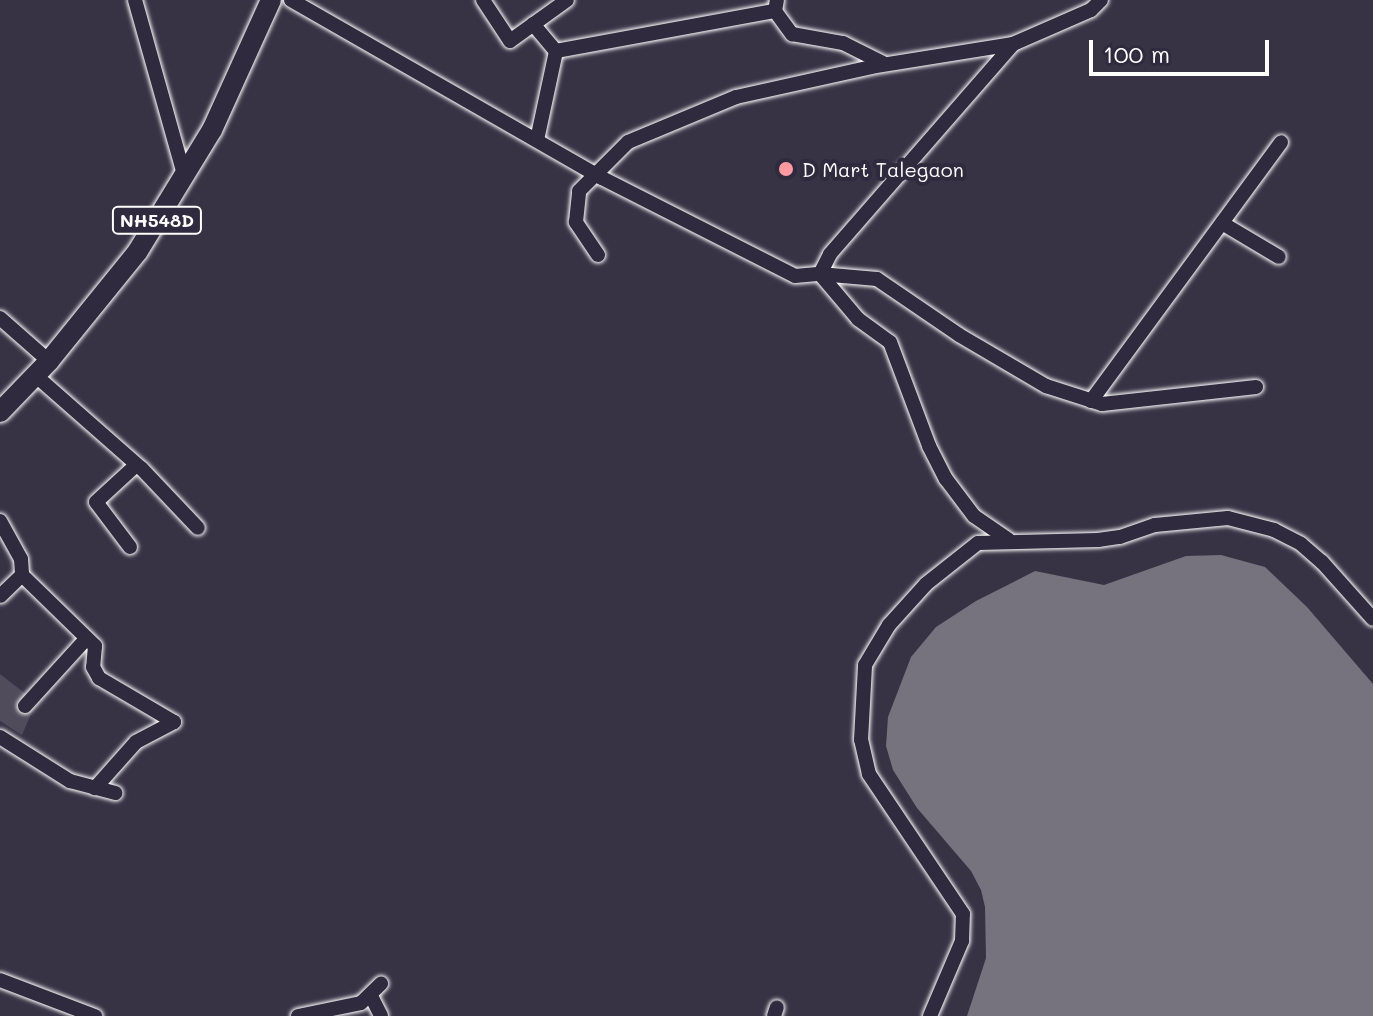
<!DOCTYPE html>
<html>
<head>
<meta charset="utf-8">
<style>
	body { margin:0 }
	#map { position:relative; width:1373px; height:1016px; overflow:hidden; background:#373345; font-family:Mali,sans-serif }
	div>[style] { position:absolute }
	.green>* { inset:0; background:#514c5c }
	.water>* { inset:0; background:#76737f }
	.roads { filter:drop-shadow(0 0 2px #fff) drop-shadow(0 0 2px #fff) }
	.minor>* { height:14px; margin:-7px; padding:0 7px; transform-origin:7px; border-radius:7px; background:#2f2a3d }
	.highway>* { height:20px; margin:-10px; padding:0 10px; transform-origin:10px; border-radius:10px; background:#2f2a3d }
	.dots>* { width:22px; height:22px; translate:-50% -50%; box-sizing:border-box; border:4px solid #2f2a3d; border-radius:50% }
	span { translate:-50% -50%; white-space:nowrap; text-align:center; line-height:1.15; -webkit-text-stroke:8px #2f2a3d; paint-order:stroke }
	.shield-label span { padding:2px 6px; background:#2f2a3d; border:2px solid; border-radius:6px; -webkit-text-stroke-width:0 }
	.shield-label { font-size:18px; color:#fff; font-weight:700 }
	.poi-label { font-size:20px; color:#fff }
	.left { translate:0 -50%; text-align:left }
	.scale { position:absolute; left:1089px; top:40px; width:180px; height:36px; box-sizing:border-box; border:4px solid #fff; border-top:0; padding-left:10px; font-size:24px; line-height:28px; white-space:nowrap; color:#fff; -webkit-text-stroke:6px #2f2a3d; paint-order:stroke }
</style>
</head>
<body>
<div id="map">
	<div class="green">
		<div style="clip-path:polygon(0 674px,36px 702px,22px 735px,0 721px)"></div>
	</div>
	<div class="water">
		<div style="clip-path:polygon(1221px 555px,1265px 567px,1307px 607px,1373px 684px,1373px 1016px,967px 1016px,986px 958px,985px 907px,981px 890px,971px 871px,917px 808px,893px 770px,886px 746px,888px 717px,911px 657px,936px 627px,976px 601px,1035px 571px,1104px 585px,1186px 556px)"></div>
	</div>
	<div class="roads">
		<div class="minor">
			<div style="left:135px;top:0;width:185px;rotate:74.3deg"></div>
			<div style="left:291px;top:0;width:358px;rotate:29.8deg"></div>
			<div style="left:602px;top:178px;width:216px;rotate:26.9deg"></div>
			<div style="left:795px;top:276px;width:25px;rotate:-5deg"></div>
			<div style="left:820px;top:274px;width:22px;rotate:-63deg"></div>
			<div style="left:830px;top:254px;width:279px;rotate:-48.9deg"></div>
			<div style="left:483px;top:0;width:49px;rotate:56.6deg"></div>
			<div style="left:510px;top:41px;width:70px;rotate:-35.7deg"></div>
			<div style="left:775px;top:11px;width:29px;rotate:54deg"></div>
			<div style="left:792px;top:34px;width:52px;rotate:10deg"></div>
			<div style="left:843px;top:43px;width:47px;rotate:26.6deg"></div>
			<div style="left:533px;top:24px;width:35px;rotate:50deg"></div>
			<div style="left:556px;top:51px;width:223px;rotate:-10.4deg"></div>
			<div style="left:775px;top:11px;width:11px;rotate:-80deg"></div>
			<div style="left:537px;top:140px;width:91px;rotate:-77.9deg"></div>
			<div style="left:1222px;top:223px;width:66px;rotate:30.8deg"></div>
			<div style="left:598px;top:255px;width:40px;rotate:-124deg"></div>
			<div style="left:576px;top:222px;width:31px;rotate:-84deg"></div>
			<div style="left:579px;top:191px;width:69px;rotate:-45deg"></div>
			<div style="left:628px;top:142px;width:117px;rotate:-22.6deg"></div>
			<div style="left:736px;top:97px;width:143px;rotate:-12.5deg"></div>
			<div style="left:876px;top:66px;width:139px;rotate:-9.1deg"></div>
			<div style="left:1013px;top:44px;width:85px;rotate:-23.6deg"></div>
			<div style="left:1091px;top:10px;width:14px;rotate:-45deg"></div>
			<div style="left:820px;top:274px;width:57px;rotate:5deg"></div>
			<div style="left:877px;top:279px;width:99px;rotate:34.3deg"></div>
			<div style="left:959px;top:335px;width:101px;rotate:30.4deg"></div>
			<div style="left:1046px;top:386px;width:59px;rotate:17.8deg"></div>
			<div style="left:1102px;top:404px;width:155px;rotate:-6.3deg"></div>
			<div style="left:820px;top:274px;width:59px;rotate:49.8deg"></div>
			<div style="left:858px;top:319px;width:39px;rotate:36deg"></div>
			<div style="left:890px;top:342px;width:111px;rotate:69.4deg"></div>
			<div style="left:929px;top:446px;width:37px;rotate:63deg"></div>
			<div style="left:946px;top:479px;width:46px;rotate:52.9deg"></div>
			<div style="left:974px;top:516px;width:42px;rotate:34.4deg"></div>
			<div style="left:0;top:318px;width:65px;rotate:41.3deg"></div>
			<div style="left:35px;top:375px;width:142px;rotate:41.3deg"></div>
			<div style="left:142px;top:469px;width:81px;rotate:46.5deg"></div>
			<div style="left:1091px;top:401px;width:321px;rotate:-53.7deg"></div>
			<div style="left:0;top:521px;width:43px;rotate:61.1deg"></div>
			<div style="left:21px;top:559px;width:16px;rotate:86deg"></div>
			<div style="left:22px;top:575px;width:30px;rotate:136deg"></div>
			<div style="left:130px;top:547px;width:56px;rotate:-127.1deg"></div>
			<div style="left:96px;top:502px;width:53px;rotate:-42.7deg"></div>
			<div style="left:22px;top:575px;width:102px;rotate:44.2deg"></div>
			<div style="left:95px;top:646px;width:21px;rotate:95deg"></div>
			<div style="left:93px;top:667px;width:13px;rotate:61deg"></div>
			<div style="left:99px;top:678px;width:87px;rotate:30.4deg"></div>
			<div style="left:174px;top:722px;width:43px;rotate:152.2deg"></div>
			<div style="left:136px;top:742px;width:62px;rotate:131.7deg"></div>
			<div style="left:25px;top:706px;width:91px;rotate:-47.7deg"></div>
			<div style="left:0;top:737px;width:83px;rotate:32.2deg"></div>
			<div style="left:70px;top:781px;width:47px;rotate:14.9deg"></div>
			<div style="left:0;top:980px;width:102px;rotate:20.8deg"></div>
			<div style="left:371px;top:996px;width:22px;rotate:63deg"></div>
			<div style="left:298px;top:1016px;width:64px;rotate:-11.7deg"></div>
			<div style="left:361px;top:1003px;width:28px;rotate:-44deg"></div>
			<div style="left:774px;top:1016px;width:9px;rotate:-72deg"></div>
			<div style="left:930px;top:1016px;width:82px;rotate:-66.9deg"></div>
			<div style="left:962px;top:941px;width:27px;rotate:-88deg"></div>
			<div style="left:963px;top:914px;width:169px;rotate:-123.9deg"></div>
			<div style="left:869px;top:774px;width:35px;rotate:-103deg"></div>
			<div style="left:861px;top:740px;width:75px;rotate:-86.9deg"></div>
			<div style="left:865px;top:665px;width:47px;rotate:-59deg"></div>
			<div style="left:889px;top:625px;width:55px;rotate:-47.9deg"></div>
			<div style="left:926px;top:584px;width:66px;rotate:-38.3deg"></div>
			<div style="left:978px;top:543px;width:120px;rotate:-1.4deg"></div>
			<div style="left:1098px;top:540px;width:22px;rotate:-8deg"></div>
			<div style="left:1120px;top:537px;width:37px;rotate:-19deg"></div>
			<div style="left:1155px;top:525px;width:73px;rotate:-5.5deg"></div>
			<div style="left:1228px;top:518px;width:48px;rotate:14.6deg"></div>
			<div style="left:1274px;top:530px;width:30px;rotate:27deg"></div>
			<div style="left:1301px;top:544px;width:28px;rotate:41deg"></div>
			<div style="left:1322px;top:562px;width:76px;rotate:48.2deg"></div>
		</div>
		<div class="highway">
			<div style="left:0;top:412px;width:71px;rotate:-46.1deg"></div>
			<div style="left:49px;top:361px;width:141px;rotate:-51deg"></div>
			<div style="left:138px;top:251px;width:142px;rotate:-58.6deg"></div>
			<div style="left:212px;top:130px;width:143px;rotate:-65.6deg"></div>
		</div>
	</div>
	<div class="dots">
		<div style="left:786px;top:169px;background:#ff9aa2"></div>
	</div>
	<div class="shield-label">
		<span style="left:157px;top:220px">NH548D</span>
	</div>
	<div class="poi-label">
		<span class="left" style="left:802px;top:169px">D Mart Talegaon</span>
	</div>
	<div class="scale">100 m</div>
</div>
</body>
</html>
